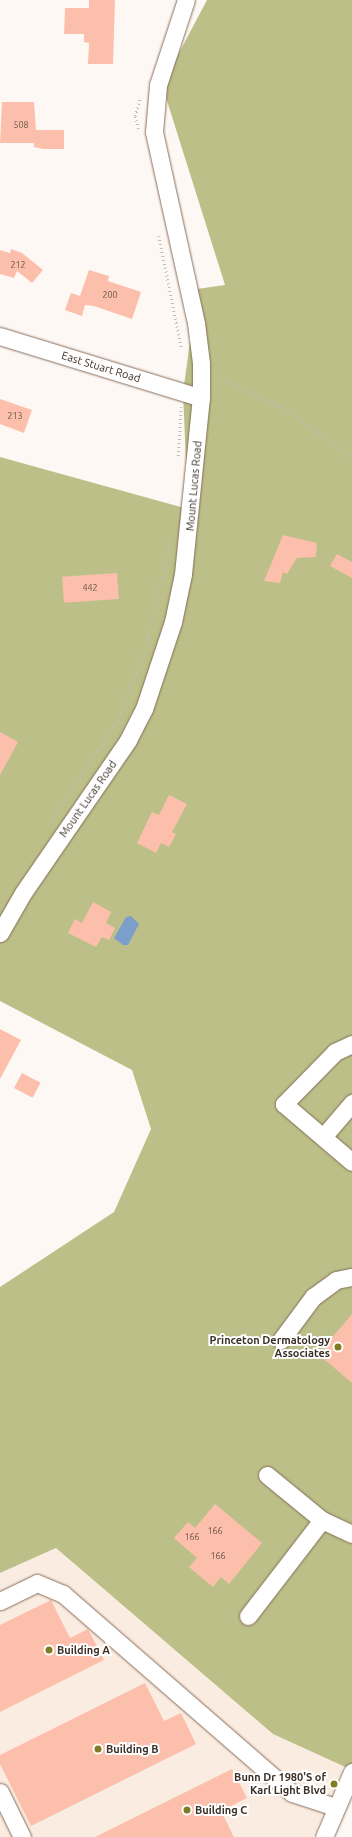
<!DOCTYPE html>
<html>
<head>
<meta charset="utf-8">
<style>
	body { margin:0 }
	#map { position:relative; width:352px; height:1837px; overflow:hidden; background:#fef8f4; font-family:Ubuntu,sans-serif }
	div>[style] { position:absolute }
	.built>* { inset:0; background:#fbece1 }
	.forest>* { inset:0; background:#bcc088 }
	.water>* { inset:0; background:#7c9eca }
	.building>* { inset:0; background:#fcbfac; transform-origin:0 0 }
	.path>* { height:2.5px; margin-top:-1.25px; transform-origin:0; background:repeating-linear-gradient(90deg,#c3bbb6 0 1px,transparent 0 4px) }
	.roads { filter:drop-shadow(0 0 1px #886e5b) drop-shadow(0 0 1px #886e5b) }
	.minor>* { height:17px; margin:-8.5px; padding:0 8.5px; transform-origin:8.5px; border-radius:8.5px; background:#fff }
	.dots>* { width:11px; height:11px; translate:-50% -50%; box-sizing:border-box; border:2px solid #fff; border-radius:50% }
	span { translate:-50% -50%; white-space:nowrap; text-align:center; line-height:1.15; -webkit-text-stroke:4px #fff; paint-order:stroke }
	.number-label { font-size:9px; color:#6b5449 }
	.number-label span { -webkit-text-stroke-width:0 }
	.street-label { font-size:11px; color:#3b3028 }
	.poi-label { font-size:11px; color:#3b3028; font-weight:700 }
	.right { translate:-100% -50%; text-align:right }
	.left { translate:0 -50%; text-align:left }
</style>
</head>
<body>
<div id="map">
	<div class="built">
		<div style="clip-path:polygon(56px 1548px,273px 1734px,344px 1765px,313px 1837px,0 1837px,0 1573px)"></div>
	</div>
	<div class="forest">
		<div style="clip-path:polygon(207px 0,352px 0,352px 1770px,273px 1734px,56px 1548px,0 1573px,0 1287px,114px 1212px,151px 1129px,132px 1070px,0 1001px,0 457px,188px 509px,183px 393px,197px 289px,225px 285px,162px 85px)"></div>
	</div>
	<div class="water">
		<div style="clip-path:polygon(131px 916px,139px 924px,128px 945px,123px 945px,114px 938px,126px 917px)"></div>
	</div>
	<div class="building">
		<div style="clip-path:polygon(89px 0,115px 0,113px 64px,88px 64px,89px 43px,84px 42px,84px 34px,64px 34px,65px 8px,89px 8px)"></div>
		<div style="clip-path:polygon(2px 102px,34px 102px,36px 130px,64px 130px,64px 149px,43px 149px,34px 147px,34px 143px,0 143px)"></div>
		<div style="clip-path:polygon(11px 249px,22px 253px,43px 270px,32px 283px,17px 271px,14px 278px,0 274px,0 250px,10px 253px)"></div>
		<div style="clip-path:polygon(89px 270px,109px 276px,108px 281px,141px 292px,132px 319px,94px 306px,85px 305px,82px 316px,65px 310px,71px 293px,80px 296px)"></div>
		<div style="clip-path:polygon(0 399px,32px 410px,24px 433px,0 424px)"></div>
		<div style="clip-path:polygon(283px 535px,317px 543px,316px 557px,297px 558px,287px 574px,283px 572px,280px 583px,264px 581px)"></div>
		<div style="clip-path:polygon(337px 554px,352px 562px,352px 578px,330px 566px)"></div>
		<div style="left:117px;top:573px;width:26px;height:55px;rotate:86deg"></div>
		<div style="clip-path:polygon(0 732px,18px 742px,0 775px)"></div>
		<div style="clip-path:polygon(169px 795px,187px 804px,172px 832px,176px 834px,169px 847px,161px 843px,156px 853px,137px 843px,152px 812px,159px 815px)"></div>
		<div style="clip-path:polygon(93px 902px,111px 912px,106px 923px,115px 928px,109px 940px,102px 937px,96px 947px,68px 933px,75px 919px,82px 923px)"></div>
		<div style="clip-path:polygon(0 1029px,21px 1040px,0 1079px)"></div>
		<div style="left:22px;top:1073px;width:21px;height:17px;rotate:28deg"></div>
		<div style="clip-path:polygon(352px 1314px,352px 1383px,318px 1354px)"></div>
		<div style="clip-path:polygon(215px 1504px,262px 1543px,229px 1584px,221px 1577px,213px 1587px,189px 1567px,197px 1558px,174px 1538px,188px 1522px,195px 1528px)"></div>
		<div style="clip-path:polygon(51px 1600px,70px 1638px,88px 1629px,104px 1660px,0 1712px,0 1625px)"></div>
		<div style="clip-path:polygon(145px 1683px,164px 1721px,181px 1713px,196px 1744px,31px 1826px,0 1764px,0 1755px)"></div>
		<div style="clip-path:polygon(232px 1769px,247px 1798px,221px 1811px,234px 1837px,95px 1837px)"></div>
	</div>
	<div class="path">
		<div style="left:138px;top:129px;width:13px;rotate:-103deg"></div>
		<div style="left:135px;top:116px;width:18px;rotate:-74deg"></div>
		<div style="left:159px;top:236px;width:116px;rotate:78.6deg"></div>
		<div style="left:217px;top:378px;width:71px;rotate:24deg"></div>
		<div style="left:282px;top:407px;width:86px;rotate:35.5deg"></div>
		<div style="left:178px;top:456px;width:49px;rotate:-86.5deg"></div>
		<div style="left:51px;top:821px;width:123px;rotate:-56.6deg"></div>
		<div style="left:119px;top:718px;width:76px;rotate:-69.2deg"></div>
		<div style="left:146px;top:647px;width:109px;rotate:-77.9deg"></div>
	</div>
	<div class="roads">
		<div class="minor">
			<div style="left:0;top:336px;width:210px;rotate:17.1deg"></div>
			<div style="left:0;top:933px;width:46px;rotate:-60.1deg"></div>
			<div style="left:23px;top:893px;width:186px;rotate:-55.5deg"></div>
			<div style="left:128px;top:740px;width:35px;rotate:-63deg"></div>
			<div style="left:144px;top:709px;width:92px;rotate:-71.6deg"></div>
			<div style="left:173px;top:622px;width:49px;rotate:-78.2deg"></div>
			<div style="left:183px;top:574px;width:177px;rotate:-84.2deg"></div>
			<div style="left:201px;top:398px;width:35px;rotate:-90deg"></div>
			<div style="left:201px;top:363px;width:40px;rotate:-97.1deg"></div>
			<div style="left:196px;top:323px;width:196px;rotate:-102.4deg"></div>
			<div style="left:154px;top:132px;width:47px;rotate:-85.1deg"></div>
			<div style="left:158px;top:85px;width:89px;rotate:-71.8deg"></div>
			<div style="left:352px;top:1044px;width:19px;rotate:155deg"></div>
			<div style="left:335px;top:1052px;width:73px;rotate:134.4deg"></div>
			<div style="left:284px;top:1104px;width:89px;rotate:40.5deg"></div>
			<div style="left:323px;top:1137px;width:45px;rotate:-49.5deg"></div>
			<div style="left:281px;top:1340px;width:54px;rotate:-53.3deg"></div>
			<div style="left:313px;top:1297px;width:29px;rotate:-36deg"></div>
			<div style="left:336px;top:1280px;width:16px;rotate:-11deg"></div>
			<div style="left:267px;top:1475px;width:71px;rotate:39.3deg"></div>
			<div style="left:322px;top:1520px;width:33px;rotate:25deg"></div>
			<div style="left:0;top:1601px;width:41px;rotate:-25.9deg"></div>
			<div style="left:37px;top:1583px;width:28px;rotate:23deg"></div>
			<div style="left:63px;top:1594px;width:303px;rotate:41deg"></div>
			<div style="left:292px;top:1793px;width:45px;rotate:18deg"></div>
			<div style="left:248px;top:1616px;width:121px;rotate:-52.4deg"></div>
			<div style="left:0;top:1792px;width:50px;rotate:63.9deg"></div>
			<div style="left:324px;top:1837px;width:71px;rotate:-66.7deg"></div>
		</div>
	</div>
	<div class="dots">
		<div style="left:338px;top:1347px;background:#7f7c23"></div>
		<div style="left:49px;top:1650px;background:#7f7c23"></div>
		<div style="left:98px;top:1749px;background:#7f7c23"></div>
		<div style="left:334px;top:1784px;background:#7f7c23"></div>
		<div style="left:187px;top:1810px;background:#7f7c23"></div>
	</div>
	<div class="number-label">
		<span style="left:21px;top:125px">508</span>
		<span style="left:18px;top:265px">212</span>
		<span style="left:110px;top:295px">200</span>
		<span style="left:15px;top:416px">213</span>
		<span style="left:90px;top:588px">442</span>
		<span style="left:215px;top:1531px">166</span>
		<span style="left:192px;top:1537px">166</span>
		<span style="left:218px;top:1556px">166</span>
	</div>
	<div class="street-label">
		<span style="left:101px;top:367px;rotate:17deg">East Stuart Road</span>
		<span style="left:194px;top:486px;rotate:-85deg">Mount Lucas Road</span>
		<span style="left:88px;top:799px;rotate:-55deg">Mount Lucas Road</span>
	</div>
	<div class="poi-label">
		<span class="right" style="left:330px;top:1347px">Princeton Dermatology<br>Associates</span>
		<span class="left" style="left:57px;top:1650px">Building A</span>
		<span class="left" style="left:106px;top:1749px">Building B</span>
		<span class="right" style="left:326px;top:1784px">Bunn Dr 1980'S of<br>Karl Light Blvd</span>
		<span class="left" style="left:195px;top:1810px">Building C</span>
	</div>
</div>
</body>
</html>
